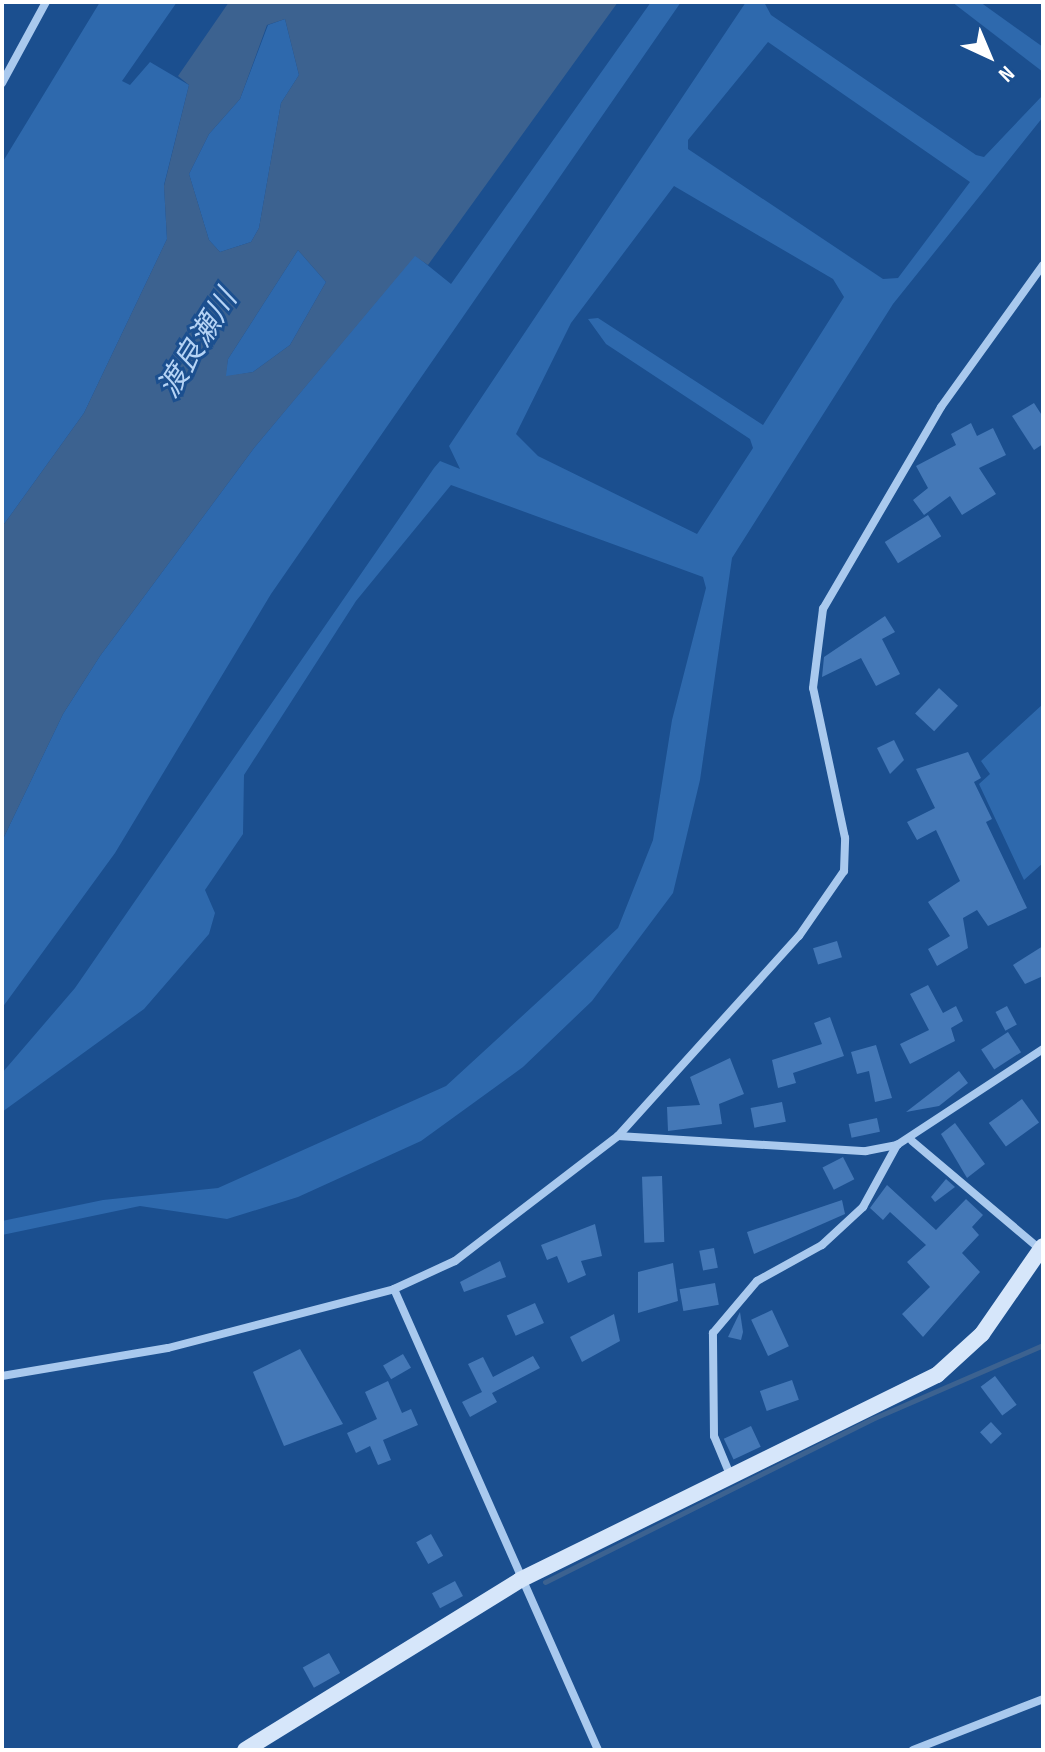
<!DOCTYPE html>
<html>
<head>
<meta charset="utf-8">
<style>
	body { margin:0 }
	#map { position:relative; width:1045px; height:1752px; overflow:hidden; background:#1b4f8f; font-family:"Sofia Sans Condensed","Noto Sans JP",sans-serif }
	div>[style] { position:absolute }
	.green>* { inset:0; background:#2e69ad }
	.water>* { inset:0; background:#3c6290 }
	.stream>* { height:5px; margin:-2.5px; padding:0 2.5px; transform-origin:2.5px; border-radius:2.5px; background:#3c6290 }
	.building>* { inset:0; background:#4478b7; transform-origin:0 0 }
	.street>* { height:8px; margin:-4px; padding:0 4px; transform-origin:4px; border-radius:4px; background:#a9c9ee }
	.secondary>* { height:16px; margin:-8px; padding:0 8px; transform-origin:8px; border-radius:8px; background:#d6e6fa }
	span { translate:-50% -50%; white-space:nowrap; text-align:center; line-height:1.15; -webkit-text-stroke:6px #1b4f8f; paint-order:stroke }
	.water-label { font-size:30px; color:#b5d3f5; font-style:italic }
	.frame { position:absolute; inset:0; border:4px solid #fff; pointer-events:none }
	.north { position:absolute; left:949px; top:16px; width:80px; height:80px; -webkit-text-stroke:6px #1b4f8f; paint-order:stroke; rotate:136deg; font-size:22px; font-weight:700; line-height:32px; text-align:center; color:#fff }
	.north::after { content:''; display:block; margin:auto; width:28px; height:36px; background:#fff; clip-path:polygon(50% 0,100% 100%,50% 72%,0 100%) }
</style>
</head>
<body>
<div id="map">
	<div class="green">
		<div style="clip-path:polygon(100px 2px,177px 2px,122px 81px,130px 85px,150px 62px,189px 85px,164px 185px,167px 239px,84px 413px,2px 527px,2px 163px)"></div>
		<div style="clip-path:polygon(651px 2px,681px 2px,271px 594px,115px 853px,2px 1008px,2px 841px,63px 714px,100px 656px,254px 448px,415px 255px,451px 284px)"></div>
		<div style="clip-path:polygon(evenodd,746px 2px,764px 2px,771px 15px,976px 155px,984px 157px,1043px 95px,1043px 117px,893px 304px,732px 558px,700px 780px,673px 893px,592px 1001px,523px 1067px,421px 1141px,298px 1197px,227px 1219px,140px 1206px,2px 1235px,2px 1221px,103px 1200px,218px 1188px,446px 1086px,618px 928px,653px 840px,672px 720px,706px 588px,703px 577px,451px 485px,356px 601px,244px 775px,243px 834px,205px 890px,215px 913px,209px 934px,144px 1009px,2px 1112px,2px 1073px,75px 988px,434px 468px,440px 461px,460px 469px,449px 446px,746px 2px,768px 42px,970px 182px,898px 278px,883px 279px,688px 149px,688px 140px,768px 42px,746px 2px,674px 186px,833px 279px,844px 297px,763px 425px,598px 318px,588px 319px,606px 344px,750px 439px,753px 448px,697px 534px,538px 456px,516px 434px,571px 323px,674px 186px)"></div>
		<div style="clip-path:polygon(952px 2px,980px 2px,1043px 47px,1043px 72px)"></div>
		<div style="clip-path:polygon(285px 19px,299px 75px,281px 103px,259px 228px,251px 242px,220px 252px,209px 240px,189px 174px,209px 134px,240px 99px,268px 25px)"></div>
		<div style="clip-path:polygon(298px 250px,326px 282px,290px 345px,253px 372px,225px 377px,228px 359px)"></div>
		<div style="clip-path:polygon(1043px 704px,1043px 863px,1024px 880px,979px 784px,990px 774px,981px 761px)"></div>
	</div>
	<div class="water">
		<div style="clip-path:polygon(evenodd,229px 2px,618px 2px,428px 265px,415px 256px,254px 448px,100px 656px,63px 714px,2px 841px,2px 527px,84px 413px,167px 239px,164px 186px,189px 85px,178px 76px,229px 2px,285px 19px,299px 75px,281px 103px,259px 228px,251px 242px,220px 252px,209px 240px,189px 174px,209px 134px,240px 99px,267px 25px,285px 19px,229px 2px,298px 250px,326px 282px,290px 345px,253px 372px,226px 376px,228px 359px,298px 250px)"></div>
	</div>
	<div class="stream">
		<div style="left:545px;top:1582px;width:365px;rotate:-26.5deg"></div>
		<div style="left:872px;top:1419px;width:186px;rotate:-23.4deg"></div>
	</div>
	<div class="building">
		<div style="clip-path:polygon(1034px 403px,1043px 417px,1043px 444px,1034px 450px,1012px 416px)"></div>
		<div style="clip-path:polygon(971px 423px,977px 436px,993px 428px,1006px 455px,979px 468px,996px 494px,962px 515px,950px 496px,924px 515px,913px 500px,928px 488px,916px 466px,956px 445px,951px 434px)"></div>
		<div style="left:928px;top:515px;width:25px;height:51px;rotate:58deg"></div>
		<div style="clip-path:polygon(885px 616px,895px 632px,882px 639px,900px 674px,876px 686px,861px 658px,822px 677px,824px 657px)"></div>
		<div style="left:939px;top:688px;width:26px;height:35px;rotate:43deg"></div>
		<div style="clip-path:polygon(894px 740px,904px 760px,890px 774px,877px 748px)"></div>
		<div style="clip-path:polygon(968px 752px,981px 778px,974px 782px,992px 819px,986px 822px,1027px 908px,988px 926px,977px 910px,963px 918px,968px 948px,937px 966px,928px 949px,950px 936px,928px 902px,960px 881px,936px 830px,917px 840px,907px 822px,935px 808px,916px 769px)"></div>
		<div style="left:837px;top:941px;width:17px;height:25px;rotate:73deg"></div>
		<div style="clip-path:polygon(1043px 946px,1043px 976px,1025px 984px,1013px 965px)"></div>
		<div style="clip-path:polygon(928px 985px,943px 1013px,956px 1006px,963px 1021px,951px 1028px,955px 1041px,910px 1064px,900px 1044px,929px 1030px,910px 994px)"></div>
		<div style="left:1007px;top:1006px;width:21px;height:13px;rotate:62deg"></div>
		<div style="clip-path:polygon(830px 1017px,844px 1056px,793px 1073px,796px 1083px,778px 1088px,772px 1060px,822px 1044px,814px 1023px)"></div>
		<div style="left:1008px;top:1032px;width:24px;height:32px;rotate:57deg"></div>
		<div style="clip-path:polygon(876px 1045px,892px 1098px,875px 1102px,869px 1071px,857px 1074px,851px 1052px)"></div>
		<div style="clip-path:polygon(730px 1058px,744px 1094px,719px 1104px,722px 1124px,668px 1131px,667px 1107px,700px 1105px,690px 1077px)"></div>
		<div style="clip-path:polygon(959px 1071px,968px 1083px,939px 1106px,906px 1112px)"></div>
		<div style="left:1022px;top:1099px;width:29px;height:41px;rotate:54deg"></div>
		<div style="left:782px;top:1102px;width:20px;height:32px;rotate:79deg"></div>
		<div style="left:877px;top:1118px;width:14px;height:29px;rotate:78deg"></div>
		<div style="clip-path:polygon(955px 1123px,985px 1164px,967px 1178px,941px 1134px)"></div>
		<div style="left:843px;top:1157px;width:25px;height:23px;rotate:63deg"></div>
		<div style="left:662px;top:1176px;width:66px;height:20px;rotate:88deg"></div>
		<div style="clip-path:polygon(946px 1179px,955px 1187px,935px 1202px,931px 1197px)"></div>
		<div style="clip-path:polygon(887px 1185px,936px 1230px,966px 1199px,983px 1215px,972px 1227px,979px 1235px,962px 1253px,980px 1272px,923px 1337px,902px 1314px,930px 1287px,907px 1262px,926px 1245px,890px 1212px,883px 1220px,870px 1208px)"></div>
		<div style="clip-path:polygon(842px 1200px,845px 1214px,754px 1254px,747px 1232px)"></div>
		<div style="clip-path:polygon(595px 1224px,602px 1256px,581px 1261px,586px 1275px,568px 1283px,557px 1256px,547px 1260px,541px 1245px)"></div>
		<div style="left:714px;top:1248px;width:20px;height:15px;rotate:79deg"></div>
		<div style="clip-path:polygon(500px 1261px,506px 1277px,464px 1292px,460px 1282px)"></div>
		<div style="clip-path:polygon(673px 1263px,678px 1301px,638px 1313px,638px 1272px)"></div>
		<div style="left:715px;top:1283px;width:22px;height:36px;rotate:80deg"></div>
		<div style="left:535px;top:1303px;width:22px;height:31px;rotate:66deg"></div>
		<div style="left:772px;top:1310px;width:40px;height:23px;rotate:65deg"></div>
		<div style="clip-path:polygon(740px 1312px,743px 1332px,741px 1340px,728px 1337px)"></div>
		<div style="clip-path:polygon(614px 1314px,620px 1341px,582px 1362px,570px 1337px)"></div>
		<div style="clip-path:polygon(300px 1349px,343px 1424px,284px 1446px,253px 1372px)"></div>
		<div style="left:403px;top:1354px;width:16px;height:23px;rotate:60deg"></div>
		<div style="clip-path:polygon(533px 1356px,540px 1368px,492px 1393px,497px 1402px,470px 1417px,462px 1402px,482px 1392px,468px 1364px,483px 1357px,493px 1377px)"></div>
		<div style="left:995px;top:1376px;width:36px;height:18px;rotate:53deg"></div>
		<div style="left:792px;top:1380px;width:21px;height:34px;rotate:71deg"></div>
		<div style="clip-path:polygon(388px 1381px,402px 1413px,411px 1409px,418px 1425px,383px 1440px,391px 1460px,378px 1465px,370px 1446px,356px 1453px,347px 1433px,377px 1419px,365px 1392px)"></div>
		<div style="left:991px;top:1422px;width:16px;height:15px;rotate:47deg"></div>
		<div style="left:751px;top:1426px;width:23px;height:30px;rotate:65deg"></div>
		<div style="left:431px;top:1534px;width:25px;height:17px;rotate:61deg"></div>
		<div style="left:455px;top:1581px;width:17px;height:26px;rotate:62deg"></div>
		<div style="left:329px;top:1653px;width:23px;height:30px;rotate:61deg"></div>
	</div>
	<div class="street">
		<div style="left:2px;top:83px;width:92px;rotate:-61.5deg"></div>
		<div style="left:618px;top:1136px;width:248px;rotate:3.5deg"></div>
		<div style="left:866px;top:1151px;width:32px;rotate:-11deg"></div>
		<div style="left:897px;top:1145px;width:175px;rotate:-33.3deg"></div>
		<div style="left:912px;top:1141px;width:170px;rotate:40.2deg"></div>
		<div style="left:394px;top:1289px;width:504px;rotate:66.13deg"></div>
		<div style="left:2px;top:1376px;width:168px;rotate:-9.6deg"></div>
		<div style="left:168px;top:1348px;width:234px;rotate:-14.6deg"></div>
		<div style="left:394px;top:1289px;width:67px;rotate:-24.7deg"></div>
		<div style="left:455px;top:1261px;width:205px;rotate:-37.5deg"></div>
		<div style="left:618px;top:1136px;width:270px;rotate:-47.9deg"></div>
		<div style="left:799px;top:936px;width:79px;rotate:-55.3deg"></div>
		<div style="left:844px;top:871px;width:33px;rotate:-88deg"></div>
		<div style="left:845px;top:838px;width:153px;rotate:-102deg"></div>
		<div style="left:813px;top:688px;width:80px;rotate:-82.8deg"></div>
		<div style="left:823px;top:609px;width:234px;rotate:-59.7deg"></div>
		<div style="left:941px;top:407px;width:175px;rotate:-54.3deg"></div>
		<div style="left:731px;top:1477px;width:44px;rotate:-112.5deg"></div>
		<div style="left:714px;top:1436px;width:103px;rotate:-90.6deg"></div>
		<div style="left:713px;top:1333px;width:68px;rotate:-49.8deg"></div>
		<div style="left:757px;top:1281px;width:74px;rotate:-29deg"></div>
		<div style="left:822px;top:1245px;width:56px;rotate:-42.8deg"></div>
		<div style="left:863px;top:1207px;width:71px;rotate:-61.3deg"></div>
		<div style="left:913px;top:1750px;width:140px;rotate:-21.4deg"></div>
	</div>
	<div class="secondary">
		<div style="left:245px;top:1750px;width:323px;rotate:-31.7deg"></div>
		<div style="left:520px;top:1580px;width:465px;rotate:-26.2deg"></div>
		<div style="left:937px;top:1375px;width:61px;rotate:-42.3deg"></div>
		<div style="left:982px;top:1334px;width:107px;rotate:-55.3deg"></div>
	</div>
	<div class="water-label">
		<span style="left:198px;top:344px;rotate:-58deg">渡良瀬川</span>
	</div>
	<div class="frame"></div>
	<div class="north">N</div>
</div>
</body>
</html>
